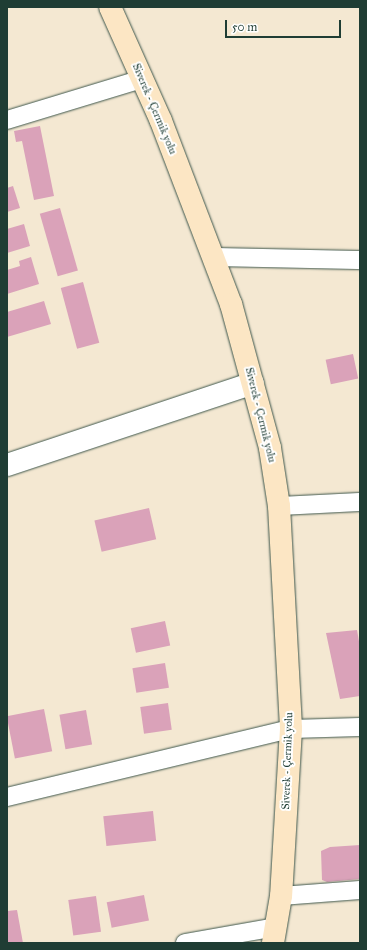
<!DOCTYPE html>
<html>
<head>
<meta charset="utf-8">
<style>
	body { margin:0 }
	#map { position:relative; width:367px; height:950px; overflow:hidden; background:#f4e8d2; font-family:"IM FELL Great Primer",serif }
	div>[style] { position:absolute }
	.building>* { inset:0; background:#daa2b9; transform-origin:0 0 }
	.roads { filter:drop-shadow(0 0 1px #3f574c) drop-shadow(0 0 1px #3f574c) }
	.minor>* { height:18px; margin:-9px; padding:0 9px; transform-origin:9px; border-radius:9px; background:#fff }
	.tertiary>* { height:22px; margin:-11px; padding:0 11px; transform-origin:11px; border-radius:11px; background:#fff }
	.secondary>* { height:22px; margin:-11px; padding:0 11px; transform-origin:11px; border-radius:11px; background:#fce6c4 }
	span { translate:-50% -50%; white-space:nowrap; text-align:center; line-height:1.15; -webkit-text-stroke:4px #fff; paint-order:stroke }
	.street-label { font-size:11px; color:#1f3d34 }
	.frame { position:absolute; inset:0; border:8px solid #1f3d34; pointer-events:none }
	.scale { position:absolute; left:225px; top:20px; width:116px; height:18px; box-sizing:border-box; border:2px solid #1f3d34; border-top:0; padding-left:5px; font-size:12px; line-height:14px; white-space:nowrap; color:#1f3d34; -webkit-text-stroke:3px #fff; paint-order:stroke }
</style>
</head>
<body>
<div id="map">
	<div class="building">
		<div style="clip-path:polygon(40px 126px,54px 196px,34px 200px,22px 141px,16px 142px,14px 131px)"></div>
		<div style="clip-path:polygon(13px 186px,20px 208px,7px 212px,7px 188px)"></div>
		<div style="left:60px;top:208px;width:65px;height:21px;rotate:74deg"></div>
		<div style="clip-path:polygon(24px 224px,30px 246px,7px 253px,7px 229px)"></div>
		<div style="clip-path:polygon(31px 257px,39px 284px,7px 294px,7px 270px,20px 266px,19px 261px)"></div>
		<div style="left:83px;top:282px;width:63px;height:23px;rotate:75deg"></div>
		<div style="clip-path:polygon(44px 301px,51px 324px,7px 337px,7px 312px)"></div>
		<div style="left:353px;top:354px;width:25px;height:28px;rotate:78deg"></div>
		<div style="left:149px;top:508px;width:32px;height:56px;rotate:77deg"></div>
		<div style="left:165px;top:621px;width:25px;height:35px;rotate:78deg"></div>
		<div style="clip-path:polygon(357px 630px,360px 647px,360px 696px,340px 699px,326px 633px)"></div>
		<div style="left:165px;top:663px;width:25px;height:33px;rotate:81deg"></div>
		<div style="left:168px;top:703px;width:27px;height:28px;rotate:82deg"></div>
		<div style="left:44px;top:709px;width:43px;height:38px;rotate:79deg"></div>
		<div style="left:86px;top:710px;width:35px;height:27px;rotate:80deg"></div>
		<div style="left:153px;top:811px;width:30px;height:50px;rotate:84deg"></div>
		<div style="clip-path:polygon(360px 845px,360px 879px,327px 882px,322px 880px,321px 851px,330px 847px)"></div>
		<div style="left:144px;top:895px;width:26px;height:38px;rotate:79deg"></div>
		<div style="left:96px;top:896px;width:36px;height:28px;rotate:82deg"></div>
		<div style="clip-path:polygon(17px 910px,23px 943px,7px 943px,7px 911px)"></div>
	</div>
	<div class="roads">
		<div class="minor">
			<div style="left:7px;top:120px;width:141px;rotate:-16.9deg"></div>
			<div style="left:213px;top:257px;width:147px;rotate:1.2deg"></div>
			<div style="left:279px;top:506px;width:81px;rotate:-2.8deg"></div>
			<div style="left:7px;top:797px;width:292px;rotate:-13.5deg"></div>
			<div style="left:291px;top:729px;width:69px;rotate:-1.7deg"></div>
			<div style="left:281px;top:896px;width:79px;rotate:-4.3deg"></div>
			<div style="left:185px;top:943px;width:92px;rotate:-10deg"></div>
		</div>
		<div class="tertiary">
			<div style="left:7px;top:465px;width:259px;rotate:-18.4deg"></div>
		</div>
		<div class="secondary">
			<div style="left:110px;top:7px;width:125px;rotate:65.9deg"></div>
			<div style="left:161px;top:121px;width:196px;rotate:69.1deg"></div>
			<div style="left:231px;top:304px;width:149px;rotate:74.8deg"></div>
			<div style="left:270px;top:448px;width:59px;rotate:81.2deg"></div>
			<div style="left:279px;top:506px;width:223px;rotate:86.9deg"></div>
			<div style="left:291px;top:729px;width:167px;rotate:93.4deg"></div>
			<div style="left:281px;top:896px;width:48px;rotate:99.7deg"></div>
		</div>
	</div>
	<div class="street-label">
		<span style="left:154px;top:109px;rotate:67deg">Siverek - Çermik yolu</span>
		<span style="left:260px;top:415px;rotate:76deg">Siverek - Çermik yolu</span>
		<span style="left:288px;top:761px;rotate:-88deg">Siverek - Çermik yolu</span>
	</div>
	<div class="frame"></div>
	<div class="scale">50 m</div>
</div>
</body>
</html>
